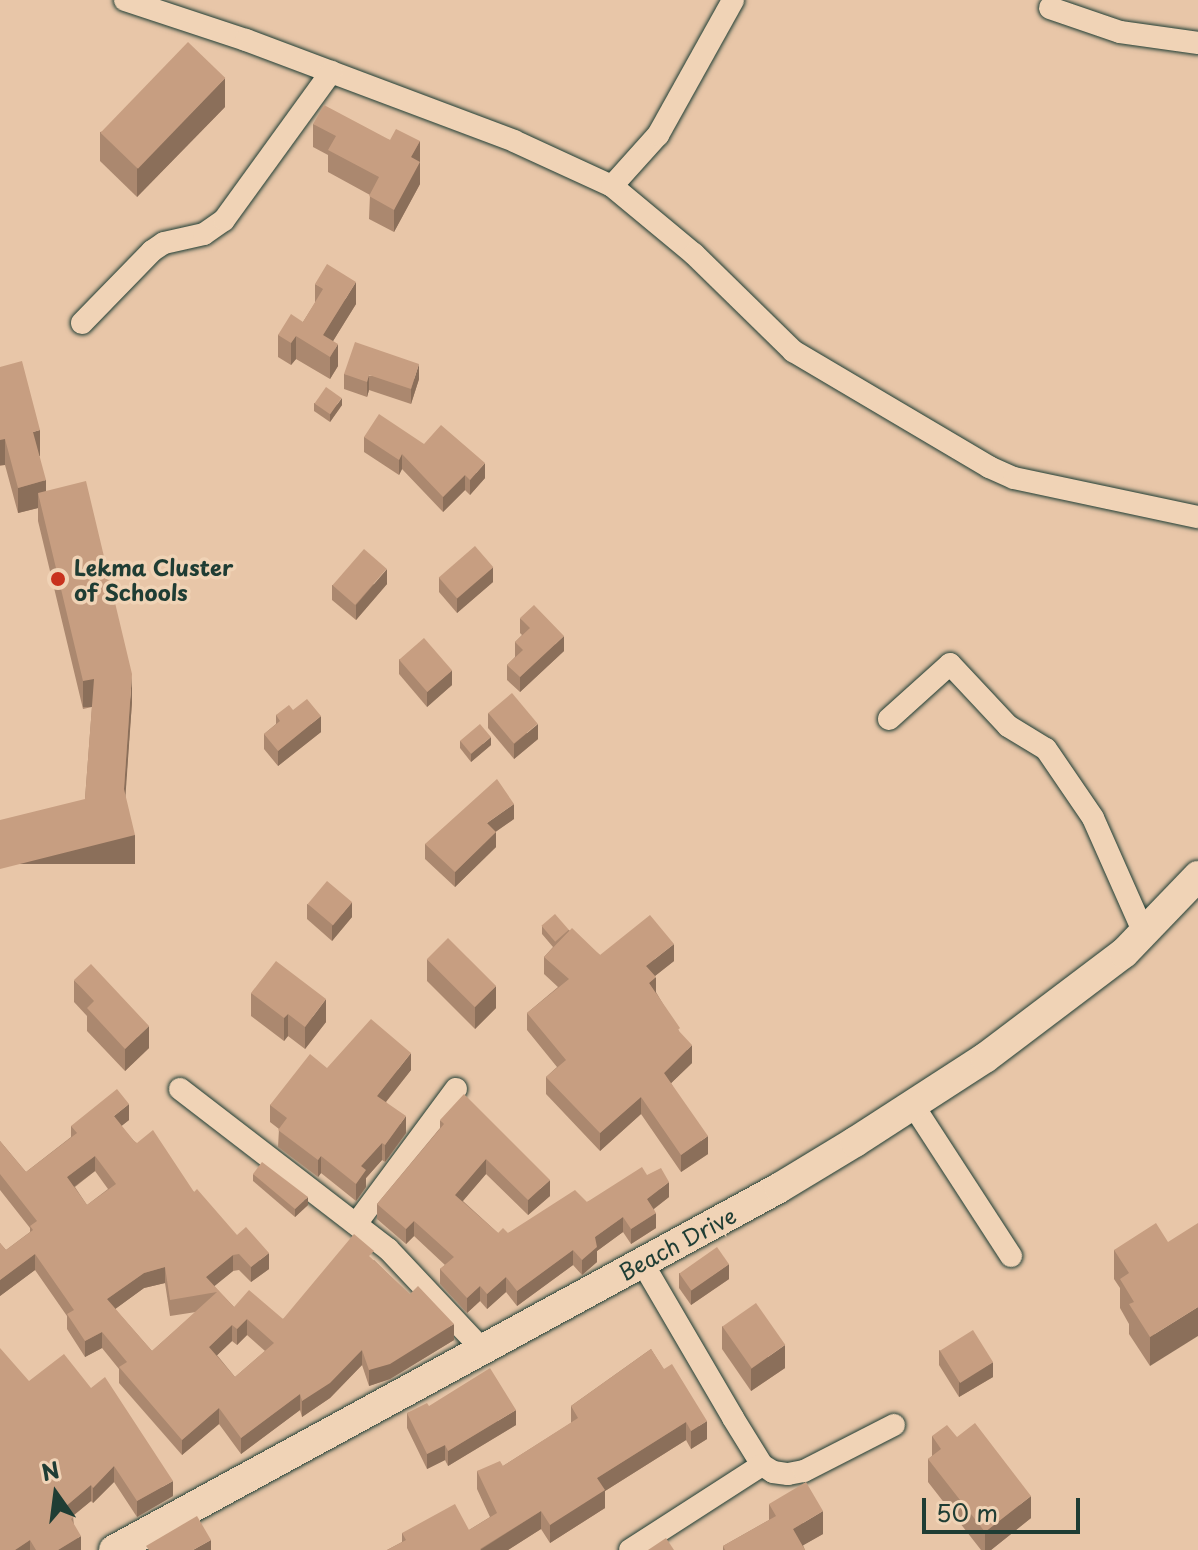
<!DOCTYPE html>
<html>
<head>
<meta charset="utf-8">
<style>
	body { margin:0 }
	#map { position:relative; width:1198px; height:1550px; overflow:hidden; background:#e8c6a8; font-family:"Playpen Sans",sans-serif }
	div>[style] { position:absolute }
	.roads { filter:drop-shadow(0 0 2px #1f3d34) drop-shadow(0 0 2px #1f3d34) }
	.street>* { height:22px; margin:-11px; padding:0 11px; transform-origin:11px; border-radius:11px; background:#f0d3b6 }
	.secondary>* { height:30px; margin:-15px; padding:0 15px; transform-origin:15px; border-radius:15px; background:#f0d3b6 }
	.wall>* { inset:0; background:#ab886f }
	.shaded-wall>* { inset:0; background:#8b6f5a; transform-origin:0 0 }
	.building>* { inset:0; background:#c79e81; transform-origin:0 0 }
	.dots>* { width:22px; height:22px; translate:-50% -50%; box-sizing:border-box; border:4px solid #f0d3b6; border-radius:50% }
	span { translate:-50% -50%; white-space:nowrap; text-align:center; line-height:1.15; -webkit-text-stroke:7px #f0d3b6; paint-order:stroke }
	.poi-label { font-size:22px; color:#1f3d34; font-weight:700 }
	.left { translate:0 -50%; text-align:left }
	.street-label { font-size:22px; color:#1f3d34 }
	.north { position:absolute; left:16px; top:1454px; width:80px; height:80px; -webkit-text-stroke:6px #f0d3b6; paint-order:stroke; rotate:346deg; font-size:22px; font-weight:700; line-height:32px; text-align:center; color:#1f3d34 }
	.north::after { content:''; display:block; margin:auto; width:28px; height:36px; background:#1f3d34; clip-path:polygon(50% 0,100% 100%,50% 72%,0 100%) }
	.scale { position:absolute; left:922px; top:1498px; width:158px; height:36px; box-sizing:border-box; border:4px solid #1f3d34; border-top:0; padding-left:10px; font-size:24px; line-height:28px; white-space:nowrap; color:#1f3d34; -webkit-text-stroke:6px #f0d3b6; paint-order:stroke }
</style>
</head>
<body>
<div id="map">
	<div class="roads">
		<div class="street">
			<div style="left:125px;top:0;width:127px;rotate:18.3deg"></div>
			<div style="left:246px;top:40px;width:286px;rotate:20.6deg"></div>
			<div style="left:514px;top:141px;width:108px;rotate:24.7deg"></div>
			<div style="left:612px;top:186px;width:107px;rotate:39.7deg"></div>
			<div style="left:694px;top:254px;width:139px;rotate:44.4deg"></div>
			<div style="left:793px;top:351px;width:228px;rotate:30.6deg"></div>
			<div style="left:989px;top:467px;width:27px;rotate:24deg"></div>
			<div style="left:1014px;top:478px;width:188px;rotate:12deg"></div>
			<div style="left:1050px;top:8px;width:74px;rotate:18.9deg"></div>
			<div style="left:1120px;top:32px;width:79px;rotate:8deg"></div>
			<div style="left:612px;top:186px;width:69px;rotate:-48deg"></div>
			<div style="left:658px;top:135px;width:154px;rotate:-60.9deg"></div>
			<div style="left:82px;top:323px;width:100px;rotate:-45.8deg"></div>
			<div style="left:152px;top:251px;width:14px;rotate:-34deg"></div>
			<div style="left:164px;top:243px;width:41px;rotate:-12.7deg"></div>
			<div style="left:204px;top:234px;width:24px;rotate:-35deg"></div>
			<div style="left:224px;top:220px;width:183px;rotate:-54.1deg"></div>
			<div style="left:889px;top:719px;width:82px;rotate:-42deg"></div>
			<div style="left:950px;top:664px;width:85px;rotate:46.9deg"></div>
			<div style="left:1008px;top:726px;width:44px;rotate:31.2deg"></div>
			<div style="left:1046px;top:749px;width:83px;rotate:55.7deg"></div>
			<div style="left:1093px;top:818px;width:126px;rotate:66.1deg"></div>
			<div style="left:180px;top:1089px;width:262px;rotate:37.6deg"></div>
			<div style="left:388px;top:1249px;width:139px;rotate:46.8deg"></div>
			<div style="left:913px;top:1105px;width:180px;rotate:57deg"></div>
			<div style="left:356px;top:1224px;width:168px;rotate:-53.5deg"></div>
			<div style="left:642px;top:1262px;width:181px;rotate:59.7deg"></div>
			<div style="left:733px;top:1418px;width:55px;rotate:58.3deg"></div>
			<div style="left:762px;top:1465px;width:13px;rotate:32deg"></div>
			<div style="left:773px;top:1472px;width:15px;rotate:8deg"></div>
			<div style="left:788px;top:1474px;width:16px;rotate:-11deg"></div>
			<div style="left:804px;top:1471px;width:101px;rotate:-27.1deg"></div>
			<div style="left:630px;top:1550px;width:157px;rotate:-32.8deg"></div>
		</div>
		<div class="secondary">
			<div style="left:114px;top:1550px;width:757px;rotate:-28.56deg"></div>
			<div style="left:779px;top:1188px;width:89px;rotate:-31.2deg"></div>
			<div style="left:855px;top:1142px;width:155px;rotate:-32.9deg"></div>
			<div style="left:985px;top:1058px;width:174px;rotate:-37.1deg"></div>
			<div style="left:1124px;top:953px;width:107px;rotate:-46.1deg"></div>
		</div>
	</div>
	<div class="wall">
		<div style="clip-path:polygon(225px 107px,137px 197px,100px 161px,100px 132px)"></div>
		<div style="clip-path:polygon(313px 124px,390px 140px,420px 141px,420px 184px,394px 232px,369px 219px,370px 195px,328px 172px,328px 155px,313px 147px)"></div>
		<div style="clip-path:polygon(315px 284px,356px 304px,333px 341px,338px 366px,330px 379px,296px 359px,291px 365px,278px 357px,278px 335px,303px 322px,315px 303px)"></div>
		<div style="clip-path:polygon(0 367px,40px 456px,39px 456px,46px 491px,132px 702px,125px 795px,135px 864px,85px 799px,92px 707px,83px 709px,38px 521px,38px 508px,18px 513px,5px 465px,0 466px)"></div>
		<div style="clip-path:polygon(344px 374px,419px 379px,411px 404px,369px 390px,367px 397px,344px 389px)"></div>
		<div style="clip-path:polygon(314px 403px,342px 405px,330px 422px,314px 411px)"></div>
		<div style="clip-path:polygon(364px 437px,424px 444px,485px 478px,470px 495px,465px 490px,443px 512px,402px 469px,399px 475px,364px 452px)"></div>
		<div style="clip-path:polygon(439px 577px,493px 582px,457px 613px,439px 592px)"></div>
		<div style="clip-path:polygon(387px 584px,356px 620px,332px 600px,332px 585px)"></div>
		<div style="clip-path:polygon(520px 618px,564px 651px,520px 692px,507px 680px,507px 665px,515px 657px,515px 642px,522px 635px,520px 633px)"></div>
		<div style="clip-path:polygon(399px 659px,452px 685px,427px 707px,399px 674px)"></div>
		<div style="clip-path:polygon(293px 710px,321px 732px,278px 766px,264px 749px,264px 734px,276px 724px,276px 715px)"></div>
		<div style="clip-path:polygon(488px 713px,538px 739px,514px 759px,488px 728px)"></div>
		<div style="clip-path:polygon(460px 741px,491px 745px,471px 762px,460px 748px)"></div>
		<div style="clip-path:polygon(514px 819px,496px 831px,496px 847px,455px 887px,425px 859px,425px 844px)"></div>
		<div style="clip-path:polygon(307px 904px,352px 917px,332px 941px,307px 919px)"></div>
		<div style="clip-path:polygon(542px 926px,569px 930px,600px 955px,674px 961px,655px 976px,656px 992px,680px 1033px,692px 1063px,671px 1083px,708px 1154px,681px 1172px,641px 1114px,600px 1151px,546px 1094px,546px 1077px,557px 1067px,527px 1030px,527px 1013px,558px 987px,544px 974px,544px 957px,553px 947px,542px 934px)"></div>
		<div style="clip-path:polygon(427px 959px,496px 1008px,475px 1029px,427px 981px)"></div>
		<div style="clip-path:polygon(74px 980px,149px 1048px,125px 1071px,87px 1031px,87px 1016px,74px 1002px)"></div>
		<div style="clip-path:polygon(251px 993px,326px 1022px,305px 1049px,288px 1036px,284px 1041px,251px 1016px)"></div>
		<div style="clip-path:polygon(327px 1068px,411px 1070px,386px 1102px,406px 1133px,385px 1162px,382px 1160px,366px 1178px,366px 1187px,356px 1201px,321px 1173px,318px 1177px,278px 1147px,279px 1129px,270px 1122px,270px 1105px)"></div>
		<div style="clip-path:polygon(evenodd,129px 1120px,121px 1126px,134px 1141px,194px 1192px,269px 1269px,251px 1282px,239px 1270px,233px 1271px,214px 1286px,234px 1307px,283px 1319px,374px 1260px,454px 1340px,390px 1379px,369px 1386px,362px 1365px,330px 1398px,302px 1417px,300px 1410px,241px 1454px,219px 1424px,182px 1455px,119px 1383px,119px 1369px,102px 1348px,85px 1357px,67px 1329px,67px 1316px,35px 1270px,0 1296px,0 1243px,6px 1250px,30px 1232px,30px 1228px,0 1190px,0 1141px,26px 1172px,71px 1137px,71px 1126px,129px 1120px,95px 1171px,108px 1189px,87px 1205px,75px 1187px,95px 1171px,129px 1120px,165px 1283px,170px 1316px,196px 1312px,152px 1351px,115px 1309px,144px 1288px,165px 1283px,129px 1120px,247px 1335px,265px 1351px,235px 1377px,217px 1355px,232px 1341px,237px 1345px,247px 1335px)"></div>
		<div style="clip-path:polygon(440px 1120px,550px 1196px,528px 1215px,486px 1174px,463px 1201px,498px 1233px,508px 1233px,587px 1202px,647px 1175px,669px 1197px,654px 1209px,656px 1228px,631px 1244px,623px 1232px,597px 1251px,597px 1262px,582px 1275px,573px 1265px,517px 1306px,506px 1292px,487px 1309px,480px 1301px,467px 1313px,440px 1284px,440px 1269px,445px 1265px,414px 1236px,406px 1244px,377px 1219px,377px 1204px,440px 1128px)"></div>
		<div style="clip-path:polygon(253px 1174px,308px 1205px,295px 1217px,253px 1181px)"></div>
		<div style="clip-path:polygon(1168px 1242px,1150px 1366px,1129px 1334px,1129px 1324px,1120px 1308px,1120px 1288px,1114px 1279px,1114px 1250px)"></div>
		<div style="clip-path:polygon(679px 1273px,729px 1279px,691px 1305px,679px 1288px)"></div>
		<div style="clip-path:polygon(722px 1326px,785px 1368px,751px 1391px,722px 1349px)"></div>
		<div style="clip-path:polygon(651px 1349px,707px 1439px,691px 1449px,686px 1440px,605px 1491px,605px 1508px,550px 1543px,541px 1529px,508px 1550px,387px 1550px,402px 1542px,402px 1533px,469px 1530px,490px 1517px,477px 1489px,477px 1471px,503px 1466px,571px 1423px,571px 1406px)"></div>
		<div style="clip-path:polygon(939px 1350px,993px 1377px,959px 1397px,939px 1365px)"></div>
		<div style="clip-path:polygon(29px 1381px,173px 1496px,137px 1517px,114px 1482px,93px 1503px,91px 1501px,73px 1516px,74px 1525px,81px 1550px,0 1550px)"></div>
		<div style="clip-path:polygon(429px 1406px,516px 1425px,448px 1466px,445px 1460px,427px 1469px,407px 1428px,407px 1413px)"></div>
		<div style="clip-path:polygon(932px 1436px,957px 1437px,1031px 1518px,991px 1550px,981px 1550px,928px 1482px,928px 1459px,932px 1456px)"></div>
		<div style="clip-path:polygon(769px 1504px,823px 1534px,803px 1545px,805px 1550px,723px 1550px,723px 1546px,769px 1520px)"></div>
	</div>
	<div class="shaded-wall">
		<div style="clip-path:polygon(225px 78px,225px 107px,137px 197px,137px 168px)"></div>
		<div style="clip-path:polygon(420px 141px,420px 184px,394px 232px,394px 210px,411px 157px)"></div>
		<div style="clip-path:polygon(356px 282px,356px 304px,325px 354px,323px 335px)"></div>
		<div style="clip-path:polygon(296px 336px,296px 359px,291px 365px,291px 343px)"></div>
		<div style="clip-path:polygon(338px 344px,338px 366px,330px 379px,330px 357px)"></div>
		<div style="clip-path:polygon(419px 364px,419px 379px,411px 404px,411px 389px)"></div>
		<div style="clip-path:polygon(369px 375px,369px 390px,367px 397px,367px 382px)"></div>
		<div style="clip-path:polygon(342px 398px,342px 405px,330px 422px,330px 414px)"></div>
		<div style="clip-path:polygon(40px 430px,40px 456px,33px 458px,33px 432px)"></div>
		<div style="left:5px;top:439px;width:26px;height:5px;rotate:90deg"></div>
		<div style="clip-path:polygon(402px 454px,402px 469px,399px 475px,399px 460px)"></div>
		<div style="clip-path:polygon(485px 463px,485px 478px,470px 495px,470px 480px)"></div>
		<div style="clip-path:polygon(465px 475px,465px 490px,443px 512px,443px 497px)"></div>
		<div style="clip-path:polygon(46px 480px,46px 506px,38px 493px,38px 508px,18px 513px,18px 488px)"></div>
		<div style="clip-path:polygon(493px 567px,493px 582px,457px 613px,457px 597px)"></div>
		<div style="clip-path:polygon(387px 569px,387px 584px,356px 620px,356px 605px)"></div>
		<div style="clip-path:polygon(564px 636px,564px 651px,520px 692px,520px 677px)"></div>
		<div style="clip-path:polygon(452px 670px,452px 685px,427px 707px,427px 692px)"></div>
		<div style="clip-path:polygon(132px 674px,132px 702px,124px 817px,124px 789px)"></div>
		<div style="left:94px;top:679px;width:28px;height:11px;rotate:90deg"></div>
		<div style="clip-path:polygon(321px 716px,321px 732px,278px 766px,278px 751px)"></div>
		<div style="clip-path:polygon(538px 724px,538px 739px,514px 759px,514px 744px)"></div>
		<div style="clip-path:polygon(491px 737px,491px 745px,471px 762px,471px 754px)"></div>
		<div style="clip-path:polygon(514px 804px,514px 819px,487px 838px,487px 823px)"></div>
		<div style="clip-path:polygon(496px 832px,496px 847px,455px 887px,455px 872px)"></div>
		<div style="left:135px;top:835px;width:29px;height:139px;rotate:90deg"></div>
		<div style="clip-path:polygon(352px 902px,352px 917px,332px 941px,332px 926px)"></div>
		<div style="clip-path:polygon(674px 944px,674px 961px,646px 983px,646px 966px)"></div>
		<div style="clip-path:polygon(656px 977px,656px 995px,649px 983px)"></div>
		<div style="clip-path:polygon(496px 986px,496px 1008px,475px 1029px,475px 1006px)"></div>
		<div style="clip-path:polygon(326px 999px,326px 1022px,305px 1049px,305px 1027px)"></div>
		<div style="clip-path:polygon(288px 1014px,288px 1036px,284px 1041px,284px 1018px)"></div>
		<div style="clip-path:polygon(149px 1026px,149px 1048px,125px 1071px,125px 1049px)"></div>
		<div style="clip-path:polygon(692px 1045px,692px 1063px,664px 1090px,664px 1073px)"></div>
		<div style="clip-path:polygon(411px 1053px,411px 1070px,377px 1113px,377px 1096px)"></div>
		<div style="clip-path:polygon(641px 1097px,641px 1114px,600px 1151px,600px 1133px)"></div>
		<div style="clip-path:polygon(129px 1104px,129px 1120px,114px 1132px,114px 1116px)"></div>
		<div style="clip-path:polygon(406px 1116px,406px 1133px,385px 1162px,385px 1145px)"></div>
		<div style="clip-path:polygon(708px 1136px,708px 1154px,681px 1172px,681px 1155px)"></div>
		<div style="clip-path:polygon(382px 1143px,382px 1160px,366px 1178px,366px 1187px,356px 1201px,356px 1184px,361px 1166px)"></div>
		<div style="clip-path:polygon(95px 1156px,95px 1171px,67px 1192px,67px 1177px)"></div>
		<div style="clip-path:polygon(321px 1156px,321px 1173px,318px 1177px,318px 1160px)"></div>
		<div style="clip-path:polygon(486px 1159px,486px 1174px,455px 1210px,455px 1195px)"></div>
		<div style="clip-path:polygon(550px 1180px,550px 1196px,528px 1215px,528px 1200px)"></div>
		<div style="clip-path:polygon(669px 1182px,669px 1197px,647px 1214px,647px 1199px)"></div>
		<div style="clip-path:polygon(308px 1197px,308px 1205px,295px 1217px,295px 1209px)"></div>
		<div style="clip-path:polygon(656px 1213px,656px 1228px,631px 1244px,631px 1229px)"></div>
		<div style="clip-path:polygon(623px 1217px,623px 1232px,597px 1251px,597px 1262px,582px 1275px,582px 1260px,595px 1237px)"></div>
		<div style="clip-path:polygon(414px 1221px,414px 1236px,406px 1244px,406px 1229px)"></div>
		<div style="clip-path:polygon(573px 1250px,573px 1265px,517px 1306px,517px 1291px)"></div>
		<div style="clip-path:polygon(269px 1253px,269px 1269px,251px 1282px,251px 1267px)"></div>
		<div style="clip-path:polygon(35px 1254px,35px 1270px,0 1296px,0 1280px)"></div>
		<div style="clip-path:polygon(233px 1255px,233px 1271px,206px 1293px,206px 1277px)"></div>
		<div style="clip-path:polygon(729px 1264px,729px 1279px,691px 1305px,691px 1290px)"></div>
		<div style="clip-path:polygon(165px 1267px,165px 1283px,144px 1288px,107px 1315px,107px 1299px,144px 1273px)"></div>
		<div style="clip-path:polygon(506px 1277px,506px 1292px,487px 1309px,487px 1294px)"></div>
		<div style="clip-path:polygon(480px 1286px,480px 1301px,467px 1313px,467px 1298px)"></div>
		<div style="clip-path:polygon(1198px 1307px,1198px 1336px,1150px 1366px,1150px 1337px)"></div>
		<div style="clip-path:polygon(247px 1319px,247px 1335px,237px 1345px,237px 1329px)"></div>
		<div style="clip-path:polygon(454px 1324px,454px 1340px,390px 1379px,369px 1386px,369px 1370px)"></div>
		<div style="clip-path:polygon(232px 1325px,232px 1341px,209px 1363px,209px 1347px)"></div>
		<div style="clip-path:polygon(102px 1332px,102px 1348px,85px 1357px,85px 1341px)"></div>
		<div style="clip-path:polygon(785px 1345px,785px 1368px,751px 1391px,751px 1369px)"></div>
		<div style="clip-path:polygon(362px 1350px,362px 1365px,330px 1398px,302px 1417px,302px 1401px)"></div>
		<div style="clip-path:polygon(993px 1362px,993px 1377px,959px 1397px,959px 1382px)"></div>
		<div style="clip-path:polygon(300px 1394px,300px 1410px,241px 1454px,241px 1438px)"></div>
		<div style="clip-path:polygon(219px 1408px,219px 1424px,182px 1455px,182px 1440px)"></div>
		<div style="clip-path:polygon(516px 1410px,516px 1425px,448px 1466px,448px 1451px)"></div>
		<div style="clip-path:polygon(707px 1421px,707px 1439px,691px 1449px,691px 1431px)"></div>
		<div style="clip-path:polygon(686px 1422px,686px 1440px,605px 1491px,605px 1508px,550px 1543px,550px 1525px,597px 1478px)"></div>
		<div style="clip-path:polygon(445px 1445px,445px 1460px,427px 1469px,427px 1454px)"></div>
		<div style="clip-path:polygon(114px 1466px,114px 1482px,93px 1503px,93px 1488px)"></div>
		<div style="clip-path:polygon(173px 1481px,173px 1496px,137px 1517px,137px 1501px)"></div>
		<div style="clip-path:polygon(91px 1485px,91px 1501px,65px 1522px,65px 1507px)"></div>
		<div style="clip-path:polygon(1031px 1496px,1031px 1518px,991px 1550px,985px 1550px,985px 1532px)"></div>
		<div style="clip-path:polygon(541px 1511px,541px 1529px,508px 1550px,480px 1550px)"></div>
		<div style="clip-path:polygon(823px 1511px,823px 1534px,795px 1550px,793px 1529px)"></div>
		<div style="clip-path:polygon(81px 1536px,81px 1550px,58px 1550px)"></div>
		<div style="clip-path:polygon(30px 1540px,30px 1550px,15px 1550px)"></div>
		<div style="clip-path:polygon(211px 1540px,211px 1550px,193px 1550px)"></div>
	</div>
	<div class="building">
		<div style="left:188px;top:42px;width:52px;height:126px;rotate:44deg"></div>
		<div style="clip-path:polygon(324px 105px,390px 140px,396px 129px,420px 141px,411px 157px,420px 162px,394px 210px,369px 196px,379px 177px,328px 150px,336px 136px,313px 124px)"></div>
		<div style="clip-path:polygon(327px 264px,356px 282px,323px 335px,338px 344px,330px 357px,296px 336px,291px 343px,278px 335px,291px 314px,303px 322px,323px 289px,315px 284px)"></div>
		<div style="clip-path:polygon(355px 342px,419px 364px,411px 389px,369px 375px,367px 382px,344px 374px)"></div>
		<div style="clip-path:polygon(22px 361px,40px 430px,33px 432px,46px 480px,18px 488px,5px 439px,0 440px,0 367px)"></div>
		<div style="left:326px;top:387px;width:19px;height:20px;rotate:35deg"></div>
		<div style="clip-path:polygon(379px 414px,424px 444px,441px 425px,485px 463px,470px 480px,465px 475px,443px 497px,402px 454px,399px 460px,364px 437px)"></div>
		<div style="clip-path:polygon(86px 481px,132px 674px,124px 789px,135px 835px,0 869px,0 820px,85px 799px,94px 679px,83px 681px,38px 493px)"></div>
		<div style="left:475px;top:546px;width:28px;height:48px;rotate:49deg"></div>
		<div style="left:364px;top:549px;width:30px;height:48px;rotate:41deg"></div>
		<div style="clip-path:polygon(534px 605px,564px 636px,520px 677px,507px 665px,523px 650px,515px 642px,530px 628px,520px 618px)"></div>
		<div style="left:424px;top:638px;width:43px;height:33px;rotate:49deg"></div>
		<div style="left:512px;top:693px;width:40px;height:31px;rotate:50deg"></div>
		<div style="clip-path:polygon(307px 699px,321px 716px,278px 751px,264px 734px,280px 721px,276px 715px,289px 705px,293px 710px)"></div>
		<div style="left:480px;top:724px;width:17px;height:26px;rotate:50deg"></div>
		<div style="clip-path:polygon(497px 779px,514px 804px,487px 823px,496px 832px,455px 872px,425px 844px)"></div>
		<div style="left:327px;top:881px;width:33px;height:30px;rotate:40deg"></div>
		<div style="left:555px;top:914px;width:21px;height:18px;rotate:49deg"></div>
		<div style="clip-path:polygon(650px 915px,674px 944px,646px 966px,656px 977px,649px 983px,680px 1028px,678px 1030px,692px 1045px,664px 1073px,708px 1136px,681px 1155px,641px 1097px,600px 1133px,546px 1077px,566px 1060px,527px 1013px,569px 979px,544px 957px,572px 928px,600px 955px)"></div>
		<div style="left:448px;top:938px;width:68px;height:30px;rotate:45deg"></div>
		<div style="clip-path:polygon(276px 961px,326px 999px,305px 1027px,288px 1014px,284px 1018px,251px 993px)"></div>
		<div style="clip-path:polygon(91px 964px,149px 1026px,125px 1049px,87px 1008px,94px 1001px,74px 980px)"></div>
		<div style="clip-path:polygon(371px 1019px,411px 1053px,377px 1096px,406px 1116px,385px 1145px,382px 1143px,361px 1166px,366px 1170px,356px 1184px,321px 1156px,318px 1160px,278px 1130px,287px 1118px,270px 1105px,310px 1054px,327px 1068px)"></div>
		<div style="clip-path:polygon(evenodd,117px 1089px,129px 1104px,114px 1116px,134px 1141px,137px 1143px,153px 1130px,194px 1192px,197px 1189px,237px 1235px,246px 1227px,269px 1253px,251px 1267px,239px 1254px,233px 1255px,206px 1277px,234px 1307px,249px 1290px,283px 1319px,354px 1234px,374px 1251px,369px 1256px,410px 1294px,418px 1286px,454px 1324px,390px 1364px,369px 1370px,362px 1350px,330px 1383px,302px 1401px,300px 1394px,241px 1438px,219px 1408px,182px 1440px,119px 1367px,127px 1362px,102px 1332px,85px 1341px,67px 1314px,74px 1310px,35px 1254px,0 1280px,0 1243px,6px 1250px,33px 1230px,30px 1226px,37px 1221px,0 1174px,0 1141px,26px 1172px,77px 1133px,71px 1126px,117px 1089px,95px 1156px,116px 1184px,87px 1205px,67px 1177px,95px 1156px,117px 1089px,165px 1267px,170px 1300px,217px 1292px,152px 1351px,107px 1299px,144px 1273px,165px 1267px,117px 1089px,247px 1319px,274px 1343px,235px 1377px,209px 1347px,232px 1325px,237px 1329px,247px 1319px)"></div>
		<div style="clip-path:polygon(464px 1094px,550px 1180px,528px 1200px,486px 1159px,455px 1195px,498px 1233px,503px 1228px,508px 1233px,575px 1190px,587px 1202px,642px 1167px,647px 1175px,661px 1168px,669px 1182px,647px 1199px,656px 1213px,631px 1229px,623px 1217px,595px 1237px,597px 1247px,582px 1260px,573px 1250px,517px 1291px,506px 1277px,487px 1294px,480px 1286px,467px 1298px,440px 1269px,454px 1257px,414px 1221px,406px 1229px,377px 1204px,444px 1124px,440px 1120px)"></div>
		<div style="clip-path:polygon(262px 1162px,308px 1197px,295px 1209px,253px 1174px)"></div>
		<div style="clip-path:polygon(1156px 1223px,1168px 1242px,1198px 1223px,1198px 1307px,1150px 1337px,1129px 1304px,1134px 1302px,1120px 1279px,1129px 1273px,1114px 1250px)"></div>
		<div style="left:717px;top:1247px;width:21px;height:46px;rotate:55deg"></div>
		<div style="left:756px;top:1303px;width:51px;height:41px;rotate:55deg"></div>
		<div style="left:973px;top:1330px;width:38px;height:39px;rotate:58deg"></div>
		<div style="clip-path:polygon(0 1348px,29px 1381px,64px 1354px,91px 1388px,105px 1377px,173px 1481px,137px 1501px,114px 1466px,93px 1488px,91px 1485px,65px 1507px,74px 1517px,71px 1519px,81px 1536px,58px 1550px,36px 1550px,30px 1540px,15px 1550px,0 1550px)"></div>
		<div style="clip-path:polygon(651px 1349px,664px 1369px,672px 1364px,707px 1421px,691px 1431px,686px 1422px,597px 1478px,605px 1490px,550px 1525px,541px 1511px,480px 1549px,481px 1550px,387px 1550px,406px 1540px,402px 1533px,455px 1504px,469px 1530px,497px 1513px,477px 1471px,500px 1461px,503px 1466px,578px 1418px,571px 1406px)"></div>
		<div style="clip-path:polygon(490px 1368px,516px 1410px,448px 1451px,445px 1445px,427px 1454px,407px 1413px,427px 1403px,429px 1406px)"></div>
		<div style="clip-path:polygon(975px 1423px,1031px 1496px,985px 1532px,928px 1459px,941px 1449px,932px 1436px,947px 1425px,957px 1437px)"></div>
		<div style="clip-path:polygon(806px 1482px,823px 1511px,793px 1529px,805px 1550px,725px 1550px,723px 1546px,776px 1516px,769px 1504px)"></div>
		<div style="clip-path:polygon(197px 1516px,211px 1540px,193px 1550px,149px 1550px,146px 1546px)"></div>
		<div style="clip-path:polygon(666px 1538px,674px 1550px,648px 1550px)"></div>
	</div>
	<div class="dots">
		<div style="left:58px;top:579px;background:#c8321e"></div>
	</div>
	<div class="poi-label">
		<span class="left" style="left:74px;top:579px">Lekma Cluster<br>of Schools</span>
	</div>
	<div class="street-label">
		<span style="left:677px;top:1243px;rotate:-28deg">Beach Drive</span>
	</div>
	<div class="north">N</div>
	<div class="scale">50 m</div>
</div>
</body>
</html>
